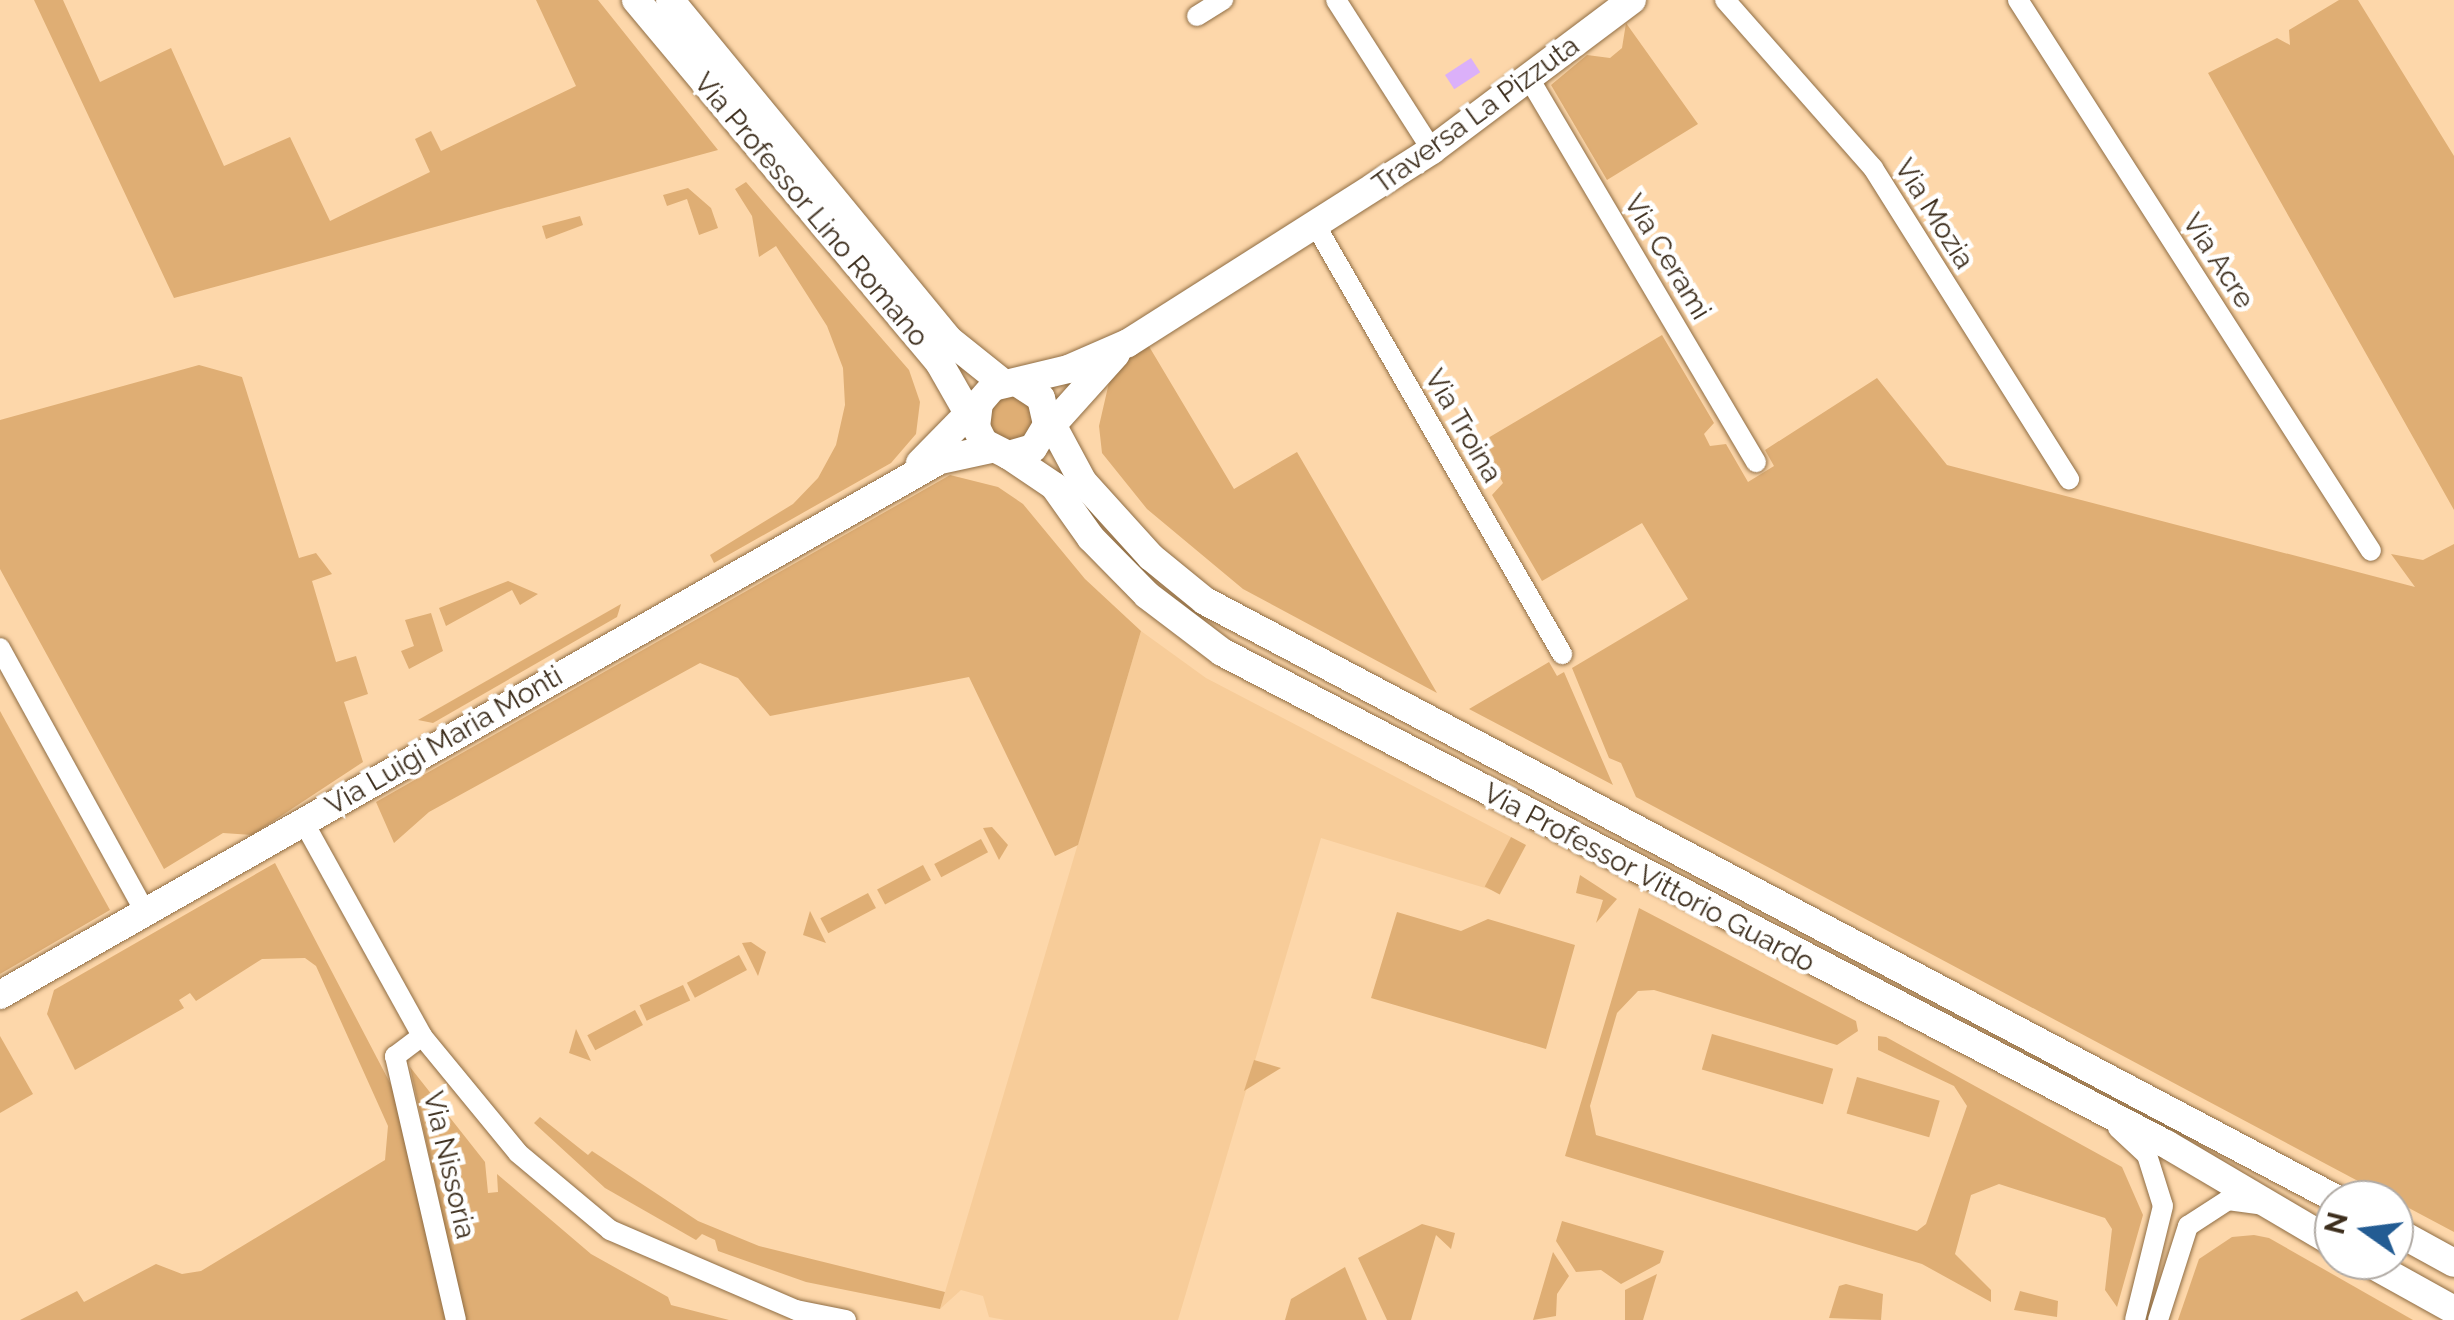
<!DOCTYPE html>
<html>
<head>
<meta charset="utf-8">
<style>
	body { margin:0 }
	#map { position:relative; width:2454px; height:1320px; overflow:hidden; background:#fdd7aa; font-family:Raleway,sans-serif }
	div>[style] { position:absolute }
	.built>* { inset:0; background:#f7cc99 }
	.green>* { inset:0; background:#dfae74; transform-origin:0 0 }
	.round { border-radius:50% }
	.water>* { inset:0; background:#dbb0f9; transform-origin:0 0 }
	.roads { filter:drop-shadow(0 0 2px #8f6d44) drop-shadow(0 0 2px #8f6d44) }
	.street>* { height:20px; margin:-10px; padding:0 10px; transform-origin:10px; border-radius:10px; background:#fff }
	.secondary>* { height:28px; margin:-14px; padding:0 14px; transform-origin:14px; border-radius:14px; background:#fff }
	span { translate:-50% -50%; white-space:nowrap; text-align:center; line-height:1.15; -webkit-text-stroke:9px #fff; paint-order:stroke }
	.street-label { font-size:28px; color:#3d2e1d }
	.north { position:absolute; left:2314px; top:1180px; width:100px; height:100px; box-sizing:border-box; background:#fff; border:2px solid #b1aba5; border-radius:50%; rotate:284deg; font-size:28px; font-weight:700; line-height:40px; text-align:center; color:#3d2e1d }
	.north::after { content:''; display:block; margin:auto; width:35px; height:45px; background:#235c93; clip-path:polygon(50% 0,100% 100%,50% 72%,0 100%) }
</style>
</head>
<body>
<div id="map">
	<div class="built">
		<div style="clip-path:polygon(1141px 631px,1206px 678px,1511px 837px,1495px 891px,1321px 838px,1178px 1320px,1005px 1320px,989px 1317px,983px 1296px,961px 1290px,940px 1309px)"></div>
	</div>
	<div class="green">
		<div style="clip-path:polygon(34px 0,63px 0,100px 82px,171px 48px,224px 166px,290px 137px,330px 221px,430px 172px,415px 139px,431px 131px,441px 151px,576px 86px,536px 0,598px 0,718px 150px,174px 298px)"></div>
		<div style="clip-path:polygon(2339px 0,2358px 0,2454px 156px,2454px 510px,2208px 73px,2277px 38px,2290px 45px,2289px 30px)"></div>
		<div style="clip-path:polygon(1626px 23px,1698px 124px,1607px 180px,1551px 85px,1587px 55px,1610px 58px,1622px 48px)"></div>
		<div style="clip-path:polygon(746px 182px,909px 370px,920px 402px,916px 434px,891px 463px,714px 563px,710px 555px,793px 504px,818px 478px,836px 445px,845px 405px,843px 368px,827px 326px,776px 246px,759px 257px,752px 216px,735px 189px)"></div>
		<div style="clip-path:polygon(688px 188px,711px 208px,718px 228px,699px 235px,687px 199px,667px 206px,663px 195px)"></div>
		<div style="clip-path:polygon(580px 216px,583px 225px,546px 239px,542px 226px)"></div>
		<div style="clip-path:polygon(1662px 335px,1714px 423px,1704px 434px,1710px 446px,1726px 444px,1748px 482px,1774px 466px,1765px 450px,1877px 378px,1947px 465px,2415px 587px,2391px 554px,2423px 560px,2454px 544px,2454px 1232px,1636px 797px,1621px 763px,1609px 758px,1572px 668px,1688px 599px,1642px 523px,1542px 581px,1492px 495px,1503px 483px,1495px 468px,1478px 470px,1466px 451px)"></div>
		<div style="clip-path:polygon(1147px 343px,1234px 489px,1297px 452px,1437px 693px,1243px 589px,1147px 509px,1102px 453px,1099px 426px,1113px 365px)"></div>
		<div style="clip-path:polygon(199px 365px,242px 377px,299px 558px,316px 553px,332px 574px,312px 581px,336px 662px,356px 656px,368px 694px,344px 702px,363px 762px,252px 835px,223px 833px,164px 869px,0 569px,0 420px)"></div>
		<div class="round" style="left:988px;top:396px;width:46px;height:46px"></div>
		<div style="clip-path:polygon(950px 475px,998px 487px,1023px 504px,1085px 579px,1141px 631px,1078px 845px,1055px 856px,969px 677px,770px 716px,738px 678px,700px 663px,429px 812px,394px 843px,376px 802px)"></div>
		<div style="clip-path:polygon(508px 581px,538px 594px,520px 605px,512px 590px,446px 626px,439px 608px)"></div>
		<div style="clip-path:polygon(621px 604px,617px 617px,433px 723px,418px 720px)"></div>
		<div style="clip-path:polygon(431px 613px,443px 651px,409px 669px,401px 651px,414px 646px,405px 620px)"></div>
		<div style="clip-path:polygon(1549px 662px,1557px 676px,1564px 672px,1613px 785px,1469px 709px)"></div>
		<div style="clip-path:polygon(0 711px,110px 910px,0 974px)"></div>
		<div style="clip-path:polygon(992px 827px,1008px 845px,999px 860px,983px 828px)"></div>
		<div style="left:1511px;top:837px;width:17px;height:56px;rotate:28deg"></div>
		<div style="left:981px;top:839px;width:15px;height:53px;rotate:62deg"></div>
		<div style="clip-path:polygon(275px 863px,400px 1102px,448px 1320px,20px 1320px,77px 1291px,84px 1302px,156px 1264px,182px 1274px,201px 1271px,385px 1160px,388px 1126px,316px 966px,305px 958px,262px 959px,196px 1001px,190px 993px,179px 1000px,184px 1008px,75px 1070px,47px 1014px,54px 990px)"></div>
		<div style="left:923px;top:865px;width:17px;height:52px;rotate:62deg"></div>
		<div style="clip-path:polygon(1580px 875px,1617px 899px,1596px 923px,1603px 900px,1576px 893px)"></div>
		<div style="left:868px;top:893px;width:17px;height:54px;rotate:62deg"></div>
		<div style="clip-path:polygon(1639px 908px,1856px 1021px,1858px 1031px,1837px 1045px,1654px 990px,1638px 991px,1617px 1013px,1590px 1106px,1596px 1135px,1917px 1231px,1926px 1224px,1967px 1106px,1954px 1086px,1878px 1050px,1878px 1036px,1886px 1037px,2122px 1167px,2143px 1215px,2117px 1307px,2105px 1290px,2112px 1229px,2105px 1218px,1999px 1184px,1971px 1195px,1955px 1254px,1991px 1290px,1991px 1302px,1922px 1264px,1565px 1156px)"></div>
		<div style="clip-path:polygon(810px 911px,826px 943px,803px 935px)"></div>
		<div style="clip-path:polygon(1397px 912px,1461px 931px,1488px 919px,1575px 945px,1546px 1049px,1371px 998px)"></div>
		<div style="clip-path:polygon(751px 942px,766px 952px,758px 976px,742px 943px)"></div>
		<div style="left:739px;top:955px;width:17px;height:59px;rotate:62deg"></div>
		<div style="left:683px;top:985px;width:17px;height:48px;rotate:65deg"></div>
		<div style="left:635px;top:1010px;width:17px;height:54px;rotate:62deg"></div>
		<div style="clip-path:polygon(576px 1029px,591px 1061px,569px 1053px)"></div>
		<div style="left:1712px;top:1034px;width:126px;height:37px;rotate:16deg"></div>
		<div style="clip-path:polygon(0 1036px,33px 1094px,0 1113px)"></div>
		<div style="clip-path:polygon(1254px 1060px,1281px 1068px,1244px 1091px)"></div>
		<div style="clip-path:polygon(410px 1067px,485px 1162px,488px 1193px,498px 1192px,497px 1174px,591px 1254px,668px 1297px,671px 1305px,729px 1320px,465px 1320px)"></div>
		<div style="left:1857px;top:1077px;width:86px;height:38px;rotate:16deg"></div>
		<div style="clip-path:polygon(540px 1117px,588px 1155px,592px 1151px,698px 1221px,759px 1246px,945px 1292px,940px 1309px,806px 1282px,718px 1251px,715px 1240px,702px 1234px,696px 1240px,605px 1188px,534px 1123px)"></div>
		<div style="clip-path:polygon(1562px 1221px,1664px 1251px,1660px 1263px,1621px 1284px,1601px 1270px,1576px 1272px,1556px 1241px)"></div>
		<div style="clip-path:polygon(1422px 1224px,1455px 1233px,1451px 1249px,1436px 1235px,1411px 1320px,1387px 1320px,1358px 1258px)"></div>
		<div style="clip-path:polygon(2254px 1235px,2269px 1238px,2413px 1320px,2178px 1320px,2199px 1259px,2232px 1237px)"></div>
		<div style="clip-path:polygon(1553px 1252px,1569px 1276px,1557px 1294px,1556px 1316px,1533px 1320px)"></div>
		<div style="clip-path:polygon(1345px 1267px,1367px 1320px,1285px 1320px,1291px 1299px)"></div>
		<div style="clip-path:polygon(1657px 1274px,1643px 1320px,1625px 1320px,1625px 1290px)"></div>
		<div style="clip-path:polygon(1846px 1284px,1883px 1294px,1881px 1320px,1829px 1318px,1839px 1286px)"></div>
		<div style="clip-path:polygon(2020px 1291px,2058px 1301px,2057px 1317px,2014px 1310px)"></div>
	</div>
	<div class="water">
		<div style="left:1471px;top:58px;width:17px;height:31px;rotate:57deg"></div>
	</div>
	<div class="roads">
		<div class="street">
			<div style="left:1336px;top:0;width:178px;rotate:57.4deg"></div>
			<div style="left:1725px;top:0;width:224px;rotate:48.6deg"></div>
			<div style="left:1873px;top:168px;width:368px;rotate:57.8deg"></div>
			<div style="left:2018px;top:0;width:654px;rotate:57.35deg"></div>
			<div style="left:1197px;top:16px;width:31px;rotate:-32deg"></div>
			<div style="left:1530px;top:80px;width:444px;rotate:59.4deg"></div>
			<div style="left:1316px;top:226px;width:494px;rotate:60.1deg"></div>
			<div style="left:0;top:648px;width:301px;rotate:61.2deg"></div>
			<div style="left:303px;top:821px;width:246px;rotate:61deg"></div>
			<div style="left:422px;top:1036px;width:151px;rotate:50.6deg"></div>
			<div style="left:518px;top:1153px;width:120px;rotate:39.9deg"></div>
			<div style="left:610px;top:1230px;width:202px;rotate:23.3deg"></div>
			<div style="left:796px;top:1310px;width:51px;rotate:11.3deg"></div>
			<div style="left:422px;top:1036px;width:34px;rotate:143deg"></div>
			<div style="left:395px;top:1056px;width:271px;rotate:77deg"></div>
			<div style="left:2118px;top:1128px;width:40px;rotate:43deg"></div>
			<div style="left:2147px;top:1155px;width:53px;rotate:72.6deg"></div>
			<div style="left:2163px;top:1206px;width:117px;rotate:103.8deg"></div>
			<div style="left:2158px;top:1320px;width:99px;rotate:-72.3deg"></div>
			<div style="left:2188px;top:1226px;width:48px;rotate:-33deg"></div>
			<div style="left:2228px;top:1200px;width:30px;rotate:8deg"></div>
		</div>
		<div class="secondary">
			<div style="left:636px;top:0;width:474px;rotate:50.1deg"></div>
			<div style="left:940px;top:364px;width:73px;rotate:60.3deg"></div>
			<div style="left:670px;top:0;width:438px;rotate:50.6deg"></div>
			<div style="left:948px;top:339px;width:70px;rotate:38.7deg"></div>
			<div style="left:1018px;top:383px;width:27px;rotate:33deg"></div>
			<div style="left:1041px;top:398px;width:28px;rotate:77deg"></div>
			<div style="left:1047px;top:425px;width:27px;rotate:121deg"></div>
			<div style="left:1033px;top:448px;width:26px;rotate:164deg"></div>
			<div style="left:1008px;top:455px;width:27px;rotate:-153deg"></div>
			<div style="left:984px;top:443px;width:18px;rotate:-117deg"></div>
			<div style="left:976px;top:427px;width:24px;rotate:-83deg"></div>
			<div style="left:979px;top:403px;width:21px;rotate:-49deg"></div>
			<div style="left:993px;top:387px;width:77px;rotate:-13.5deg"></div>
			<div style="left:1068px;top:369px;width:65px;rotate:-23.4deg"></div>
			<div style="left:1128px;top:343px;width:360px;rotate:-32.4deg"></div>
			<div style="left:1432px;top:150px;width:250px;rotate:-36.9deg"></div>
			<div style="left:1047px;top:415px;width:76px;rotate:61.8deg"></div>
			<div style="left:1083px;top:482px;width:101px;rotate:47.8deg"></div>
			<div style="left:1151px;top:557px;width:70px;rotate:39.2deg"></div>
			<div style="left:1205px;top:601px;width:1282px;rotate:27.86deg"></div>
			<div style="left:1045px;top:433px;width:106px;rotate:-48.1deg"></div>
			<div style="left:1008px;top:455px;width:55px;rotate:34deg"></div>
			<div style="left:1054px;top:486px;width:64px;rotate:54.6deg"></div>
			<div style="left:1091px;top:538px;width:80px;rotate:45.5deg"></div>
			<div style="left:1147px;top:595px;width:94px;rotate:37.2deg"></div>
			<div style="left:1222px;top:652px;width:1065px;rotate:27.53deg"></div>
			<div style="left:2166px;top:1144px;width:195px;rotate:30.5deg"></div>
			<div style="left:920px;top:463px;width:84px;rotate:-45.5deg"></div>
			<div style="left:0;top:995px;width:1082px;rotate:-29.65deg"></div>
			<div style="left:940px;top:460px;width:52px;rotate:-12.2deg"></div>
			<div style="left:2394px;top:1230px;width:68px;rotate:28.8deg"></div>
			<div style="left:2364px;top:1260px;width:103px;rotate:29.1deg"></div>
		</div>
	</div>
	<div class="street-label">
		<span style="left:1476px;top:115px;rotate:-36deg">Traversa La Pizzuta</span>
		<span style="left:811px;top:210px;rotate:50deg">Via Professor Lino Romano</span>
		<span style="left:1934px;top:214px;rotate:58deg">Via Mozia</span>
		<span style="left:1667px;top:257px;rotate:59deg">Via Cerami</span>
		<span style="left:2218px;top:261px;rotate:57deg">Via Acre</span>
		<span style="left:1463px;top:426px;rotate:60deg">Via Troina</span>
		<span style="left:444px;top:741px;rotate:-30deg">Via Luigi Maria Monti</span>
		<span style="left:1649px;top:878px;rotate:28deg">Via Professor Vittorio Guardo</span>
		<span style="left:449px;top:1165px;rotate:77deg">Via Nissoria</span>
	</div>
	<div class="north">N</div>
</div>
</body>
</html>
